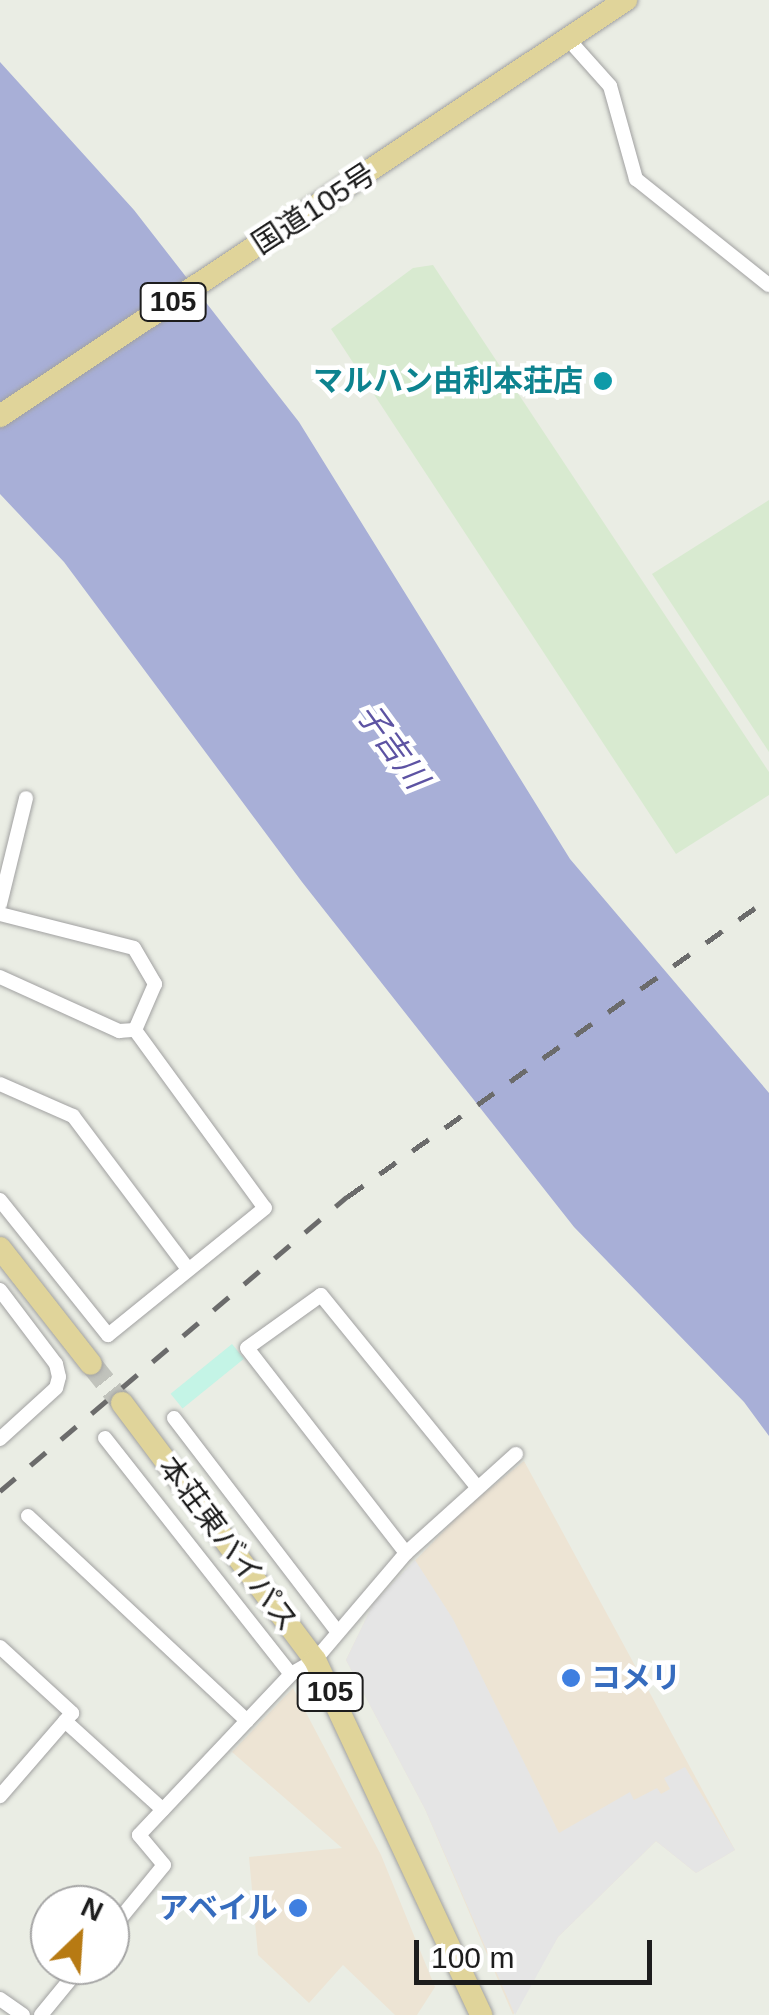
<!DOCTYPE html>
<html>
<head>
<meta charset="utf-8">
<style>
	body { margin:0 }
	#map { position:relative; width:769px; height:2015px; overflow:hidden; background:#eaede4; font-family:Arial,"Noto Sans JP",sans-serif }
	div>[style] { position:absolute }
	.commercial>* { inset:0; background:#ede4d4 }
	.farmland>* { inset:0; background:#d8ead0 }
	.park>* { inset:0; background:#c4f4e6; transform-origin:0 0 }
	.parking>* { inset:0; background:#e5e5e5 }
	.water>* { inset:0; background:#a8afd7 }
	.trunk-tunnel>* { height:22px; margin-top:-11px; transform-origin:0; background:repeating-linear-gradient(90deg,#c1c3bc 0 22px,transparent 0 33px) }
	.roads { filter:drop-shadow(0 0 2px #a1a1a1) drop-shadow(0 0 2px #a1a1a1) }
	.minor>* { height:14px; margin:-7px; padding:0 7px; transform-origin:7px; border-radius:7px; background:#fff }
	.trunk>* { height:22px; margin:-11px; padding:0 11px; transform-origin:11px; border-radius:11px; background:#e0d49a }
	.rail>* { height:5px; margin-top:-2.5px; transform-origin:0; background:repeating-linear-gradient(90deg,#6b6b6b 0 20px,transparent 0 40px) }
	.dots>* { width:28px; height:28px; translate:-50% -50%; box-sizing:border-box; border:5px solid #fff; border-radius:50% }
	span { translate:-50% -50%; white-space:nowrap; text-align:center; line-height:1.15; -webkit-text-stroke:9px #fff; paint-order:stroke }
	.shield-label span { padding:2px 8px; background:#fff; border:2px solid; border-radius:8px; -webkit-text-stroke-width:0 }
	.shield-label { font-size:28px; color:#1d1d1d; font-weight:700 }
	.street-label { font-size:30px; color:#1d1d1d }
	.culture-label { font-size:30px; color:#0d838f; font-weight:700 }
	.right { translate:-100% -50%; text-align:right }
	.shop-label { font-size:30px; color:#366cbe; font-weight:700 }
	.left { translate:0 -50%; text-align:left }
	.water-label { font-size:32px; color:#5d53a3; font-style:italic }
	.north { position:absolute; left:30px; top:1885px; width:100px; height:100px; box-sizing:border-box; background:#fff; border:2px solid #a5a5a5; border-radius:50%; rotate:25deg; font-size:28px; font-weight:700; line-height:40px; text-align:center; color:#1d1d1d }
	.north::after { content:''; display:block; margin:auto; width:35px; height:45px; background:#b77a13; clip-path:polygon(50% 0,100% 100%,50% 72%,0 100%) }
	.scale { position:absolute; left:414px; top:1940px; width:238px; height:45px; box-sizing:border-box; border:5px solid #1d1d1d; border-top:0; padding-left:12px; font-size:30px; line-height:35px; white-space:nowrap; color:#1d1d1d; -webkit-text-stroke:8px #fff; paint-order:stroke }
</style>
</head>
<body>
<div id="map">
	<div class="commercial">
		<div style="clip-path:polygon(524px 1461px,735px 1850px,696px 1873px,656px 1841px,558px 1937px,513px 2015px,425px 1809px,346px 1660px,373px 1604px,467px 1507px)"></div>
		<div style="clip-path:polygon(293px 1688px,381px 1855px,435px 1987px,417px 2015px,395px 2015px,343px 1965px,309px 2003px,258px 1955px,249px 1857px,342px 1848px,232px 1752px)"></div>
	</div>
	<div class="farmland">
		<div style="clip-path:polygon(433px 265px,769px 772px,769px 795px,676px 854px,331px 329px,413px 268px)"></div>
		<div style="clip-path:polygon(769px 500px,769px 752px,652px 574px)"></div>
	</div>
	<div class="park">
		<div style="left:232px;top:1344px;width:19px;height:79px;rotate:51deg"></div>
	</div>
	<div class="parking">
		<div style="clip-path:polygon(415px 1560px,453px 1619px,559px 1833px,630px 1792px,634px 1800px,657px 1788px,661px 1794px,670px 1789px,664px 1778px,685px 1767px,735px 1850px,696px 1873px,656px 1841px,558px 1937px,515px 2015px,425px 1809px,346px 1660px,373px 1604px)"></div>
	</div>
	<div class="water">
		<div style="clip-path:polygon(0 62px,134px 210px,299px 422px,570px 859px,769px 1093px,769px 1436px,744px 1402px,574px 1227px,302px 882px,64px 562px,0 494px)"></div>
	</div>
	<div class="trunk-tunnel">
		<div style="left:91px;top:1364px;width:50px;rotate:51.5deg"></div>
	</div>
	<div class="roads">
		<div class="minor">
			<div style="left:568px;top:39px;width:63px;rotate:48.2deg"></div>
			<div style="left:610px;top:86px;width:97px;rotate:74.4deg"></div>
			<div style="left:636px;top:179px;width:170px;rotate:38.6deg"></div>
			<div style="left:0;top:904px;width:109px;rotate:-76.2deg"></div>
			<div style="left:0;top:914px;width:138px;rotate:14.2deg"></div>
			<div style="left:134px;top:948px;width:42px;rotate:59.7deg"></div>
			<div style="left:155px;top:984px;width:50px;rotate:113.5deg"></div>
			<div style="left:0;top:977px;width:131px;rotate:24.4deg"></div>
			<div style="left:119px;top:1031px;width:16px;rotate:-4deg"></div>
			<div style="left:135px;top:1030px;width:220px;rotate:53.9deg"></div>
			<div style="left:265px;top:1208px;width:202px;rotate:141deg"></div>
			<div style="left:108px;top:1335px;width:173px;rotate:-128.7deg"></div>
			<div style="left:0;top:1084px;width:80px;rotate:23.7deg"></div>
			<div style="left:73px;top:1116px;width:190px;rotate:53.1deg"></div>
			<div style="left:0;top:1290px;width:93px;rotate:52.9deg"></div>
			<div style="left:56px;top:1364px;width:13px;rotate:77deg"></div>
			<div style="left:59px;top:1377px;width:11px;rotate:105deg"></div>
			<div style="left:56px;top:1388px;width:76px;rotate:137.7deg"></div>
			<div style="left:174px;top:1418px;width:267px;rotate:52.6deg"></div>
			<div style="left:105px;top:1438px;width:300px;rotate:51.8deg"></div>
			<div style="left:28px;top:1516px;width:300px;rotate:43.1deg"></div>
			<div style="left:406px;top:1553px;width:259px;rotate:-127.8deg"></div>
			<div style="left:247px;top:1348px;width:91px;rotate:-35.6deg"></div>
			<div style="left:321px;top:1295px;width:247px;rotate:50.9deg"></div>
			<div style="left:0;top:1647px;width:98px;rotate:42.5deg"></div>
			<div style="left:72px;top:1713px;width:110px;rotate:130.9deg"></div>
			<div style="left:65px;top:1721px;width:132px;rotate:42.2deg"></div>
			<div style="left:110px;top:1931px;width:85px;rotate:-50.7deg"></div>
			<div style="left:164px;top:1865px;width:39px;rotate:-130deg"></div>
			<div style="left:139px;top:1835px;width:221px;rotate:-46.6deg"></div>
			<div style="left:291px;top:1674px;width:28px;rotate:-30deg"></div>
			<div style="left:315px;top:1660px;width:140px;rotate:-49.6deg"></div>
			<div style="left:406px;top:1553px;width:148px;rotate:-42deg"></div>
			<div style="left:0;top:1999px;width:28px;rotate:35deg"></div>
			<div style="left:41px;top:2015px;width:65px;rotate:-50.6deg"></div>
		</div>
		<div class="trunk">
			<div style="left:0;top:416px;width:752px;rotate:-33.61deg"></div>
			<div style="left:0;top:1248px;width:147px;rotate:51.9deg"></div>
			<div style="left:122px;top:1403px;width:321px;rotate:53.1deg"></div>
			<div style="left:315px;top:1660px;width:392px;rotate:64.9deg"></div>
		</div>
	</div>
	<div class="rail">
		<div style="left:0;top:1491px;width:455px;rotate:-40.3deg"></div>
		<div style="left:347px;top:1197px;width:517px;rotate:-35.32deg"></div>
	</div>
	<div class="dots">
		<div style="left:603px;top:381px;background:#0f9aa8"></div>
		<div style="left:571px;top:1678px;background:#3f7fe0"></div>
		<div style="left:298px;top:1908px;background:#3f7fe0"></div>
	</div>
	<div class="shield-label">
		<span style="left:173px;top:302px">105</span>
		<span style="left:330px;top:1692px">105</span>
	</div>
	<div class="street-label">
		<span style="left:314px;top:209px;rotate:-33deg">国道105号</span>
		<span style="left:228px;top:1544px;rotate:53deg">本荘東バイパス</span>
	</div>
	<div class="culture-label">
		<span class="right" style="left:583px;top:381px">マルハン由利本荘店</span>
	</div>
	<div class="shop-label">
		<span class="left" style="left:591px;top:1678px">コメリ</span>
		<span class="right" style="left:278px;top:1908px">アベイル</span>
	</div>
	<div class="water-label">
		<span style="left:392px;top:746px;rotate:54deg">子吉川</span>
	</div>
	<div class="north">N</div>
	<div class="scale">100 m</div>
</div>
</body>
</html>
